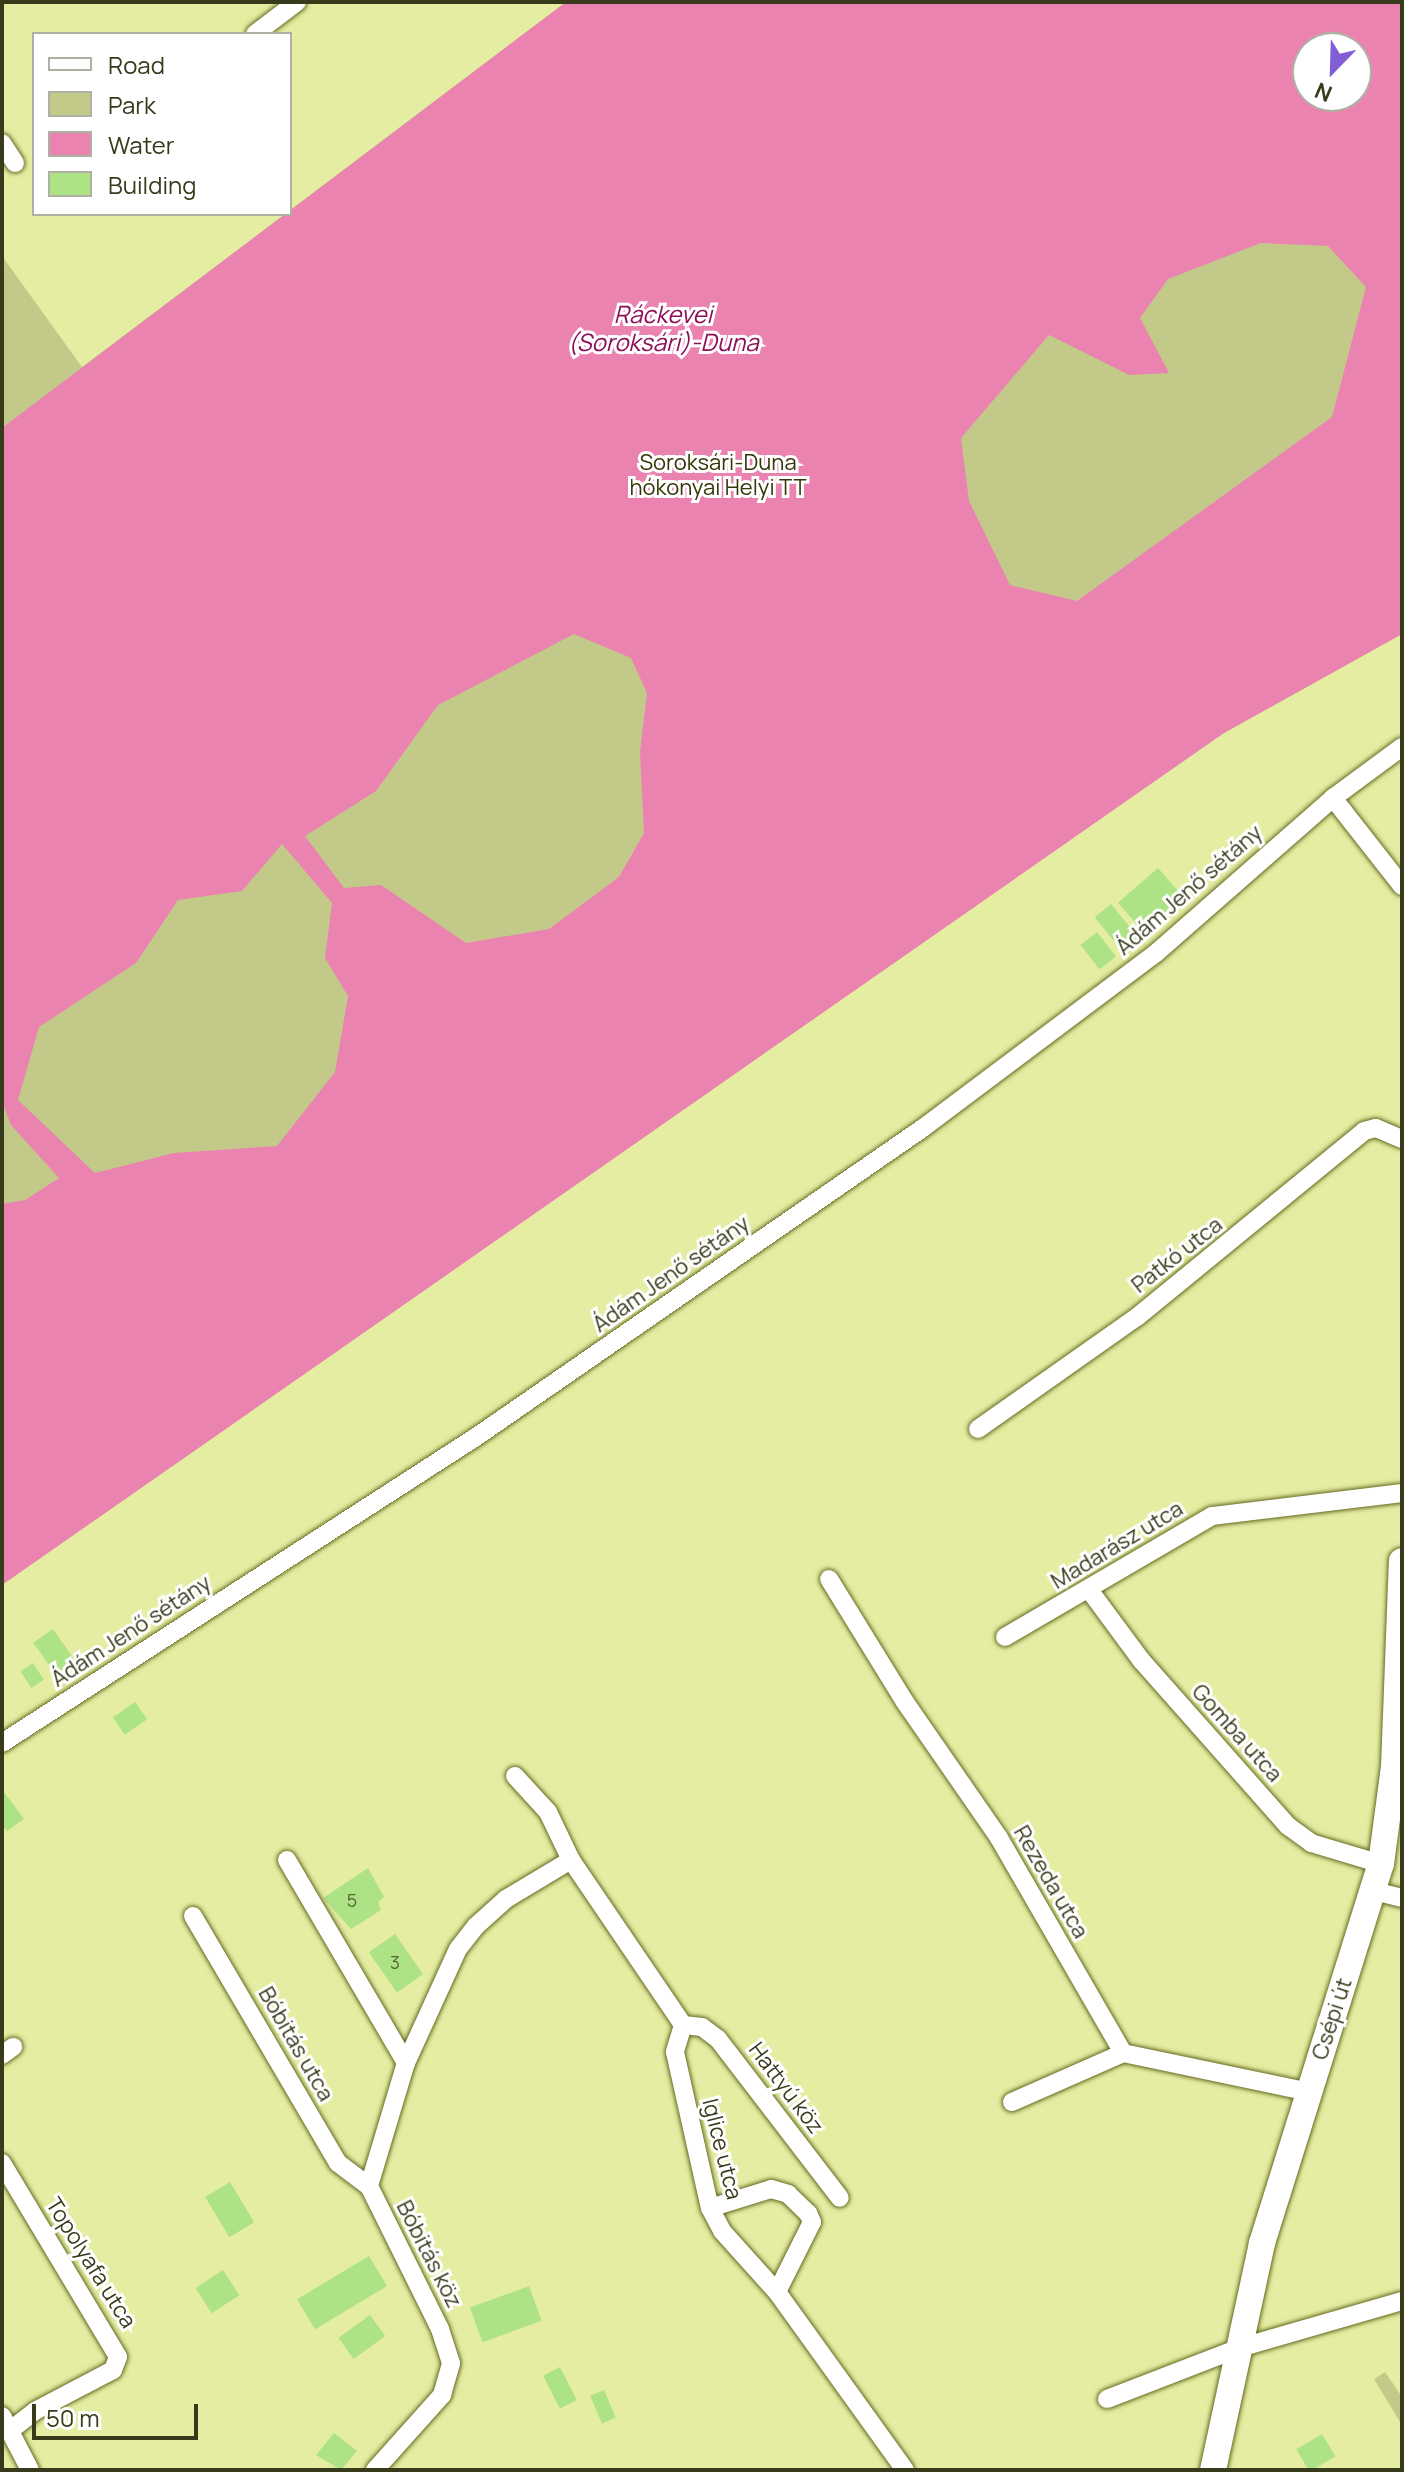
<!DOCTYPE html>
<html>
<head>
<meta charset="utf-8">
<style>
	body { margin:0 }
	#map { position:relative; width:1404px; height:2472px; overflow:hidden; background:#e5eda2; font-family:Manrope,sans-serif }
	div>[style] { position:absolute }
	.green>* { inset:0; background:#c3ca89 }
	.water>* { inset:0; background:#ea83b0 }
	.building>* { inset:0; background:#ade385; transform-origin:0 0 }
	.roads { filter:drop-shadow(0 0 2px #656a20) drop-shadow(0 0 2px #656a20) }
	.street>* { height:18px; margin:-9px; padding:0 9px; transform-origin:9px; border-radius:9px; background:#fff }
	.secondary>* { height:26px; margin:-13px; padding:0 13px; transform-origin:13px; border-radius:13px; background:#fff }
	span { translate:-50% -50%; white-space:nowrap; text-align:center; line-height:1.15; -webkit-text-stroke:6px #fff; paint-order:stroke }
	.number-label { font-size:18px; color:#556436 }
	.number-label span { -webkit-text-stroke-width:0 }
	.park-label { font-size:22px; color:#343707 }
	.street-label { font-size:22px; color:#383a1c }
	.water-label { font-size:24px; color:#8c0f57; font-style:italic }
	.frame { position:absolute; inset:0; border:4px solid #383a1c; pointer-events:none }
	.legend { position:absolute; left:32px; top:32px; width:260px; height:184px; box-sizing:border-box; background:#fff; border:2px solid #afb0a4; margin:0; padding:10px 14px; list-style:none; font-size:24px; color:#383a1c }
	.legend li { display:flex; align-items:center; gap:16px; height:40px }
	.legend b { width:40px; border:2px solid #afb0a4 }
	.north { position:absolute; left:1292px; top:32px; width:80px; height:80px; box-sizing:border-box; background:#fff; border:2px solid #afb0a4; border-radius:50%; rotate:203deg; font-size:22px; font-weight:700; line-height:32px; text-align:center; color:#383a1c }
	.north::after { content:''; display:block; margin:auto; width:28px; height:36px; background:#815ed8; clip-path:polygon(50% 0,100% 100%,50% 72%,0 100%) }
	.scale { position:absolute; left:32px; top:2404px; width:166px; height:36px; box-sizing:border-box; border:4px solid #383a1c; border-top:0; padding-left:10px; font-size:24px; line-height:28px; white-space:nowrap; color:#383a1c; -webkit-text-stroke:6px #fff; paint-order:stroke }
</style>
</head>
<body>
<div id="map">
	<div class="green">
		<div style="clip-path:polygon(evenodd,566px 2px,1402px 2px,1402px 634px,1224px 733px,2px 1527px,2px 256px,82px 367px,566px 2px,1308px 48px,1356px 48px,1356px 96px,1308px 96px,1308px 48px)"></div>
		<div style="clip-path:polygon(1385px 2372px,1402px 2397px,1402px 2425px,1374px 2379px)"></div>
	</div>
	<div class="water">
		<div style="clip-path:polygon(evenodd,566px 2px,1402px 2px,1402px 634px,1224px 733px,2px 1585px,2px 1204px,25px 1200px,59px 1178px,11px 1125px,2px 1102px,2px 428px,566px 2px,1308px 48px,1356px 48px,1356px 96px,1308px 96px,1308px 48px,566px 2px,1261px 243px,1328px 246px,1366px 287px,1332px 417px,1077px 601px,1010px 585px,969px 501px,961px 438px,1049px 335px,1129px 375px,1169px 373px,1140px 318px,1168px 279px,1261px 243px,566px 2px,574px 634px,631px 658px,647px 693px,640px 752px,644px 833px,619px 877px,549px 929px,466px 943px,381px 885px,344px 888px,305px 836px,376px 791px,438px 705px,574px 634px,566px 2px,282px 844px,332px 903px,325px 958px,348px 996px,335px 1072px,277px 1146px,174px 1153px,95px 1173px,18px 1100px,39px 1027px,136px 963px,178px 900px,242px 891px,282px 844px)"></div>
	</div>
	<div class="building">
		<div style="left:1158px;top:868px;width:38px;height:53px;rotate:49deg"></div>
		<div style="left:1111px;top:904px;width:45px;height:21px;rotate:51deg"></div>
		<div style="left:1097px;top:932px;width:31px;height:21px;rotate:52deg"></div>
		<div style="left:53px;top:1629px;width:44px;height:24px;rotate:55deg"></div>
		<div style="left:33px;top:1663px;width:20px;height:15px;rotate:57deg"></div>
		<div style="left:135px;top:1702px;width:21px;height:27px;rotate:55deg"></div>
		<div style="clip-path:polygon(4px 1792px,24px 1819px,7px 1831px,2px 1825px)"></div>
		<div style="clip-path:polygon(368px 1868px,384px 1897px,378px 1902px,381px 1910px,351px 1929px,323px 1898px)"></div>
		<div style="left:395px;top:1934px;width:49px;height:32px;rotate:55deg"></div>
		<div style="left:230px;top:2182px;width:47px;height:29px;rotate:59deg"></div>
		<div style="left:369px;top:2256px;width:35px;height:84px;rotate:59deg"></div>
		<div style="left:223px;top:2270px;width:30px;height:33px;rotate:57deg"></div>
		<div style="left:529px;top:2286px;width:37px;height:63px;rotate:70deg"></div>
		<div style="left:370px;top:2315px;width:26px;height:39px;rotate:54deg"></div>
		<div style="left:560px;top:2367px;width:37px;height:19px;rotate:63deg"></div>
		<div style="left:604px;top:2390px;width:30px;height:15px;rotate:67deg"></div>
		<div style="clip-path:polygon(334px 2433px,357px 2451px,341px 2470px,316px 2455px)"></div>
		<div style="left:1322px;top:2434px;width:26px;height:30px;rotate:59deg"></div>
	</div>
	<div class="roads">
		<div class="street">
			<div style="left:255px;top:34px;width:53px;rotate:-37.3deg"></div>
			<div style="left:2px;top:143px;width:24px;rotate:57deg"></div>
			<div style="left:1333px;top:798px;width:112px;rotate:51.9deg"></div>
			<div style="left:978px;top:1429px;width:194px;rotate:-35.2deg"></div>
			<div style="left:1137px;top:1317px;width:293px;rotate:-39.3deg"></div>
			<div style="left:1364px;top:1131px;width:12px;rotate:-14deg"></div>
			<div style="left:1376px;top:1128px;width:28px;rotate:23deg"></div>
			<div style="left:829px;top:1579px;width:145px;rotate:58.3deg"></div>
			<div style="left:905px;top:1702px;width:165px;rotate:55.3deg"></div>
			<div style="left:999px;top:1838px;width:248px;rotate:60deg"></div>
			<div style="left:1123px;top:2053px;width:190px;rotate:11.8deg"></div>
			<div style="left:1090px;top:1591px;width:86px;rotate:53.5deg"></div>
			<div style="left:1141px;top:1660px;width:222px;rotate:48.5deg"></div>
			<div style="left:1288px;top:1826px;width:29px;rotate:36deg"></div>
			<div style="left:1311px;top:1843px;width:73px;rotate:16.7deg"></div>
			<div style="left:1005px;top:1637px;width:240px;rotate:-30.3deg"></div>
			<div style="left:1212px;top:1516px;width:191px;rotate:-6.9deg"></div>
			<div style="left:2px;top:1743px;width:564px;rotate:-32.85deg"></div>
			<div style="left:476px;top:1437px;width:543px;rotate:-34.66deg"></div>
			<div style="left:923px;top:1128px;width:291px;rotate:-36.9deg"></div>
			<div style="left:1156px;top:953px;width:235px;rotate:-41.2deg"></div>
			<div style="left:1333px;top:798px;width:86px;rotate:-36.5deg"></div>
			<div style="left:515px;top:1776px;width:49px;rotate:47.5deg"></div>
			<div style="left:548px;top:1812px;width:53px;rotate:64.4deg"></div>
			<div style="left:571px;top:1860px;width:199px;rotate:55.8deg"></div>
			<div style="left:683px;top:2025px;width:28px;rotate:107deg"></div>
			<div style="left:675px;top:2052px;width:160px;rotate:77.4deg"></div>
			<div style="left:710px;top:2208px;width:26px;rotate:62deg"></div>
			<div style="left:722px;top:2231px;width:82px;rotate:48deg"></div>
			<div style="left:777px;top:2292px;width:219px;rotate:54.3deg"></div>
			<div style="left:287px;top:1860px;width:235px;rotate:59.6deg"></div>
			<div style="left:1374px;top:1891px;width:29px;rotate:14deg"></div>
			<div style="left:193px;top:1916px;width:286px;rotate:59.6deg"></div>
			<div style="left:338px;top:2163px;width:39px;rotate:37deg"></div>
			<div style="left:683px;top:2025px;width:19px;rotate:6deg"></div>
			<div style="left:702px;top:2027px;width:20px;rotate:37deg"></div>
			<div style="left:718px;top:2039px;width:200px;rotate:52.5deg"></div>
			<div style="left:2px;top:2055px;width:14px;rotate:-36deg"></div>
			<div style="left:1012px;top:2102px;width:121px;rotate:-23.8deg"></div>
			<div style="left:2px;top:2163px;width:226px;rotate:59.1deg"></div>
			<div style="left:118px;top:2357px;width:14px;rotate:111deg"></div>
			<div style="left:113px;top:2370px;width:88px;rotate:152.3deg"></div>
			<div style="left:35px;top:2411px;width:31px;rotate:142deg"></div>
			<div style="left:710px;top:2208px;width:64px;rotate:-17.3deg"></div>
			<div style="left:771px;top:2189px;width:18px;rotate:16deg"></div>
			<div style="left:788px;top:2194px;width:28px;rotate:44deg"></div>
			<div style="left:808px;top:2213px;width:10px;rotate:66deg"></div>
			<div style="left:812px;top:2222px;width:78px;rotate:116.6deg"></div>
			<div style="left:1107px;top:2399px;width:142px;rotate:-21.1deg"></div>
			<div style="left:1239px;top:2348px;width:170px;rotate:-16.1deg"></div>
			<div style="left:2px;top:2416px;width:61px;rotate:62.6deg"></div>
			<div style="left:375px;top:2470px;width:101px;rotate:-48.2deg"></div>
			<div style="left:442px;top:2395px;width:33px;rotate:-74deg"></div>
			<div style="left:451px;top:2363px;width:36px;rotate:-108deg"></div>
			<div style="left:440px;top:2329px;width:160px;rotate:-116.4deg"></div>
			<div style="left:369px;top:2186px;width:128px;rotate:-73.3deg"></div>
			<div style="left:406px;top:2063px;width:125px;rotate:-65.5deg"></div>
			<div style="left:458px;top:1949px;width:29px;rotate:-52deg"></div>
			<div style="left:476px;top:1926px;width:40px;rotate:-42deg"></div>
			<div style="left:506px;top:1899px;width:76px;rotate:-31deg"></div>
		</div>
		<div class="secondary">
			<div style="left:1213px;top:2470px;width:232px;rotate:-77.8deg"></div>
			<div style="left:1262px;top:2243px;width:397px;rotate:-72.6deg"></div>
			<div style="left:1381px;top:1864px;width:98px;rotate:-82.4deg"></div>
			<div style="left:1394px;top:1767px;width:206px;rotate:-87.8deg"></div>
		</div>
	</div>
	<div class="number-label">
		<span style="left:352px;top:1900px">5</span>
		<span style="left:395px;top:1962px">3</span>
	</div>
	<div class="park-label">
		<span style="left:718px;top:475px">Soroksári-Duna<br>hókonyai Helyi TT</span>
	</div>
	<div class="street-label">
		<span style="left:1189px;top:890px;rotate:-41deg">Ádám Jenő sétány</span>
		<span style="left:1177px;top:1255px;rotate:-38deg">Patkó utca</span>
		<span style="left:671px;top:1274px;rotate:-35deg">Ádám Jenő sétány</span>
		<span style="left:1117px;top:1545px;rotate:-31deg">Madarász utca</span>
		<span style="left:131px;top:1631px;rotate:-33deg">Ádám Jenő sétány</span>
		<span style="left:1237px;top:1733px;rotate:48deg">Gomba utca</span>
		<span style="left:1051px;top:1882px;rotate:60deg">Rezeda utca</span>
		<span style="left:1332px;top:2019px;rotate:-72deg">Csépi út</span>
		<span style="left:296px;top:2044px;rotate:60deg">Bóbitás utca</span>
		<span style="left:786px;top:2088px;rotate:53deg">Hattyú köz</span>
		<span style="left:722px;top:2149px;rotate:76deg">Iglice utca</span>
		<span style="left:429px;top:2254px;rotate:63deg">Bóbitás köz</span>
		<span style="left:91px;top:2263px;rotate:58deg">Topolyafa utca</span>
	</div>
	<div class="water-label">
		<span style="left:663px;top:328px">Ráckevei<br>(Soroksári)-Duna</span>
	</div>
	<div class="frame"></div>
	<ul class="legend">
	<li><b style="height:10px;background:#fff"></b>Road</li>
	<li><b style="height:22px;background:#c3ca89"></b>Park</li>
	<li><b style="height:22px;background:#ea83b0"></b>Water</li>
	<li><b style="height:22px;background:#ade385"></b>Building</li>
	</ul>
	<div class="north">N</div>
	<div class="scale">50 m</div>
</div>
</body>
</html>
